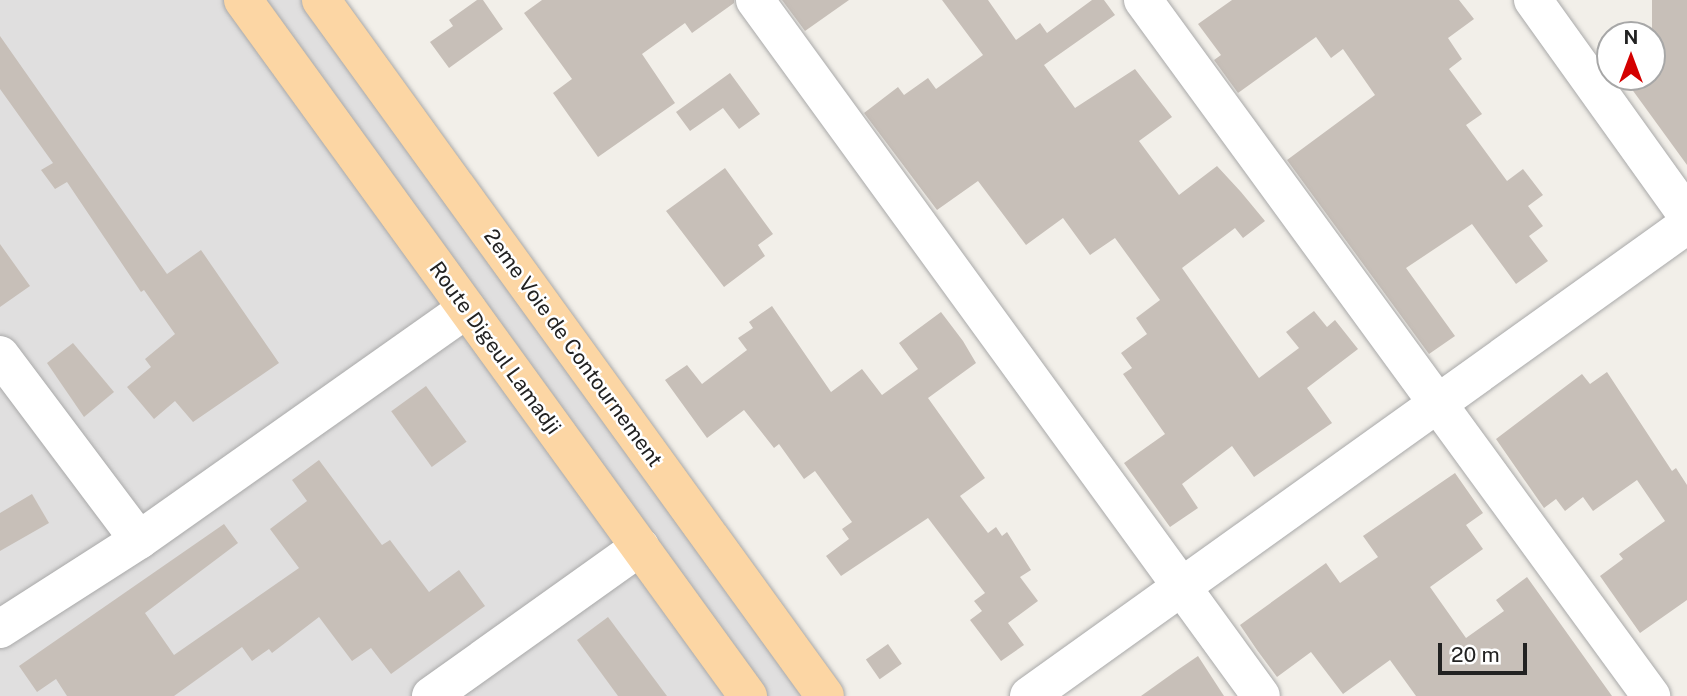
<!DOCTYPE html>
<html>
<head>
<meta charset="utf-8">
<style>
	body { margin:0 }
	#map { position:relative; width:1687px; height:696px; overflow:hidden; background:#f2efe9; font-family:"Public Sans",sans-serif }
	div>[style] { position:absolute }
	.residential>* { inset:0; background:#e0dfdf }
	.building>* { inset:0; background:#c7bfb8; transform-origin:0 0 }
	.roads { filter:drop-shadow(0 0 2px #a9a9a9) drop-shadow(0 0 2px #a9a9a9) }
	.minor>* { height:38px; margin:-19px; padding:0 19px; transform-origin:19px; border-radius:19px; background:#fff }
	.major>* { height:38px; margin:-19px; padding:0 19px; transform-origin:19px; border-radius:19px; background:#fcd6a4 }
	span { translate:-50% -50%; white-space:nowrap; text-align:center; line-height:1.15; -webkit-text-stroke:5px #fff; paint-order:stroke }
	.street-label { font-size:21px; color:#222 }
	.north { position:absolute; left:1596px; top:21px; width:70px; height:70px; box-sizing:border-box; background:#fff; border:2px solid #a7a7a7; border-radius:50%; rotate:0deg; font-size:19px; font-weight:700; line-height:28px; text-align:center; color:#222 }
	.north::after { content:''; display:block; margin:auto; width:24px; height:32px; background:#d40000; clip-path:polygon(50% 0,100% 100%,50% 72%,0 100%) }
	.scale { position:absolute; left:1438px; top:643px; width:89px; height:32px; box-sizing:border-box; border:4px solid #222; border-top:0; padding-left:9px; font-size:21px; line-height:24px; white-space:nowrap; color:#222; -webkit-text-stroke:5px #fff; paint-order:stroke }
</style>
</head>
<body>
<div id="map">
	<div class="residential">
		<div style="clip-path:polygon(0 0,301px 0,803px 696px,0 696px)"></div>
	</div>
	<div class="building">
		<div style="clip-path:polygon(477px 0,483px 0,503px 29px,449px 68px,430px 42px,453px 26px,449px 20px)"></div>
		<div style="clip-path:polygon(542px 0,734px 0,734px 3px,692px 33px,685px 23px,642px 54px,675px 103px,598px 157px,553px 93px,572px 79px,524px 13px)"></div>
		<div style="clip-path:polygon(782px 0,849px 0,805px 31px)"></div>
		<div style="clip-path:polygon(942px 0,988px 0,1016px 40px,1040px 23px,1047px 33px,1092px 0,1104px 0,1115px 15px,1044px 65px,1075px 108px,1135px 69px,1172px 117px,1139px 141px,1179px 195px,1217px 166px,1241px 192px,1265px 221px,1243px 238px,1235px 228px,1182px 268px,1259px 378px,1299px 348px,1286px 332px,1314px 311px,1327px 327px,1335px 320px,1358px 349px,1307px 388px,1332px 423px,1254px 477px,1232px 446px,1182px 484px,1198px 508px,1170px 527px,1124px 463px,1165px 434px,1123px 374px,1132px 368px,1121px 353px,1147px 334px,1136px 318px,1160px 300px,1115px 238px,1090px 255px,1063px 218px,1026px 245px,978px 181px,937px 210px,864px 113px,898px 87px,904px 95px,928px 78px,936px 89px,983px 55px)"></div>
		<div style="clip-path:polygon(1232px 0,1459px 0,1474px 19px,1448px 38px,1462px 59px,1449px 69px,1482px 114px,1466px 125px,1507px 181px,1523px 169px,1543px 195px,1528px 206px,1543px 226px,1529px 236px,1548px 261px,1516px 284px,1472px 224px,1406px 268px,1455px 336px,1429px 354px,1287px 160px,1375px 95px,1343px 49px,1331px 58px,1316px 37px,1238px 93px,1214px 60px,1221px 55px,1198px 24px)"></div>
		<div style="clip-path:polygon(1652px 0,1687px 0,1687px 165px,1623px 77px,1652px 77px)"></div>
		<div style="clip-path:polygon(0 36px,167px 274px,201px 250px,279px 363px,193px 422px,175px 401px,154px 419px,127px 387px,151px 367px,145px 359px,175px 334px,144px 290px,141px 292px,67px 182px,55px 189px,41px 170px,53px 163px,0 89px)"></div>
		<div style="clip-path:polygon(730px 73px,760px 114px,739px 129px,723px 108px,690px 131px,676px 112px)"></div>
		<div style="clip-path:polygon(725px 168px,773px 234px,758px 245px,765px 256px,724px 287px,666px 211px)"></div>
		<div style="clip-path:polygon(0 244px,30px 286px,0 307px)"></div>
		<div style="clip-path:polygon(772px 306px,831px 392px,862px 369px,882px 395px,918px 369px,899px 343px,941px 312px,963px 341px,976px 363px,928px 398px,985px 478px,960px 496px,988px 533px,996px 527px,1002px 536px,1007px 532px,1031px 570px,1020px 577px,1038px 601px,1008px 623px,1024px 645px,1001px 661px,970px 620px,982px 611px,974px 601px,985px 593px,928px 518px,841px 576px,826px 556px,849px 539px,842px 529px,852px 522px,815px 471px,804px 479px,779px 444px,774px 448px,744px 410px,707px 438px,665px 380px,687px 365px,702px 384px,747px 350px,738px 338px,753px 328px,749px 322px)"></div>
		<div style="clip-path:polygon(73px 343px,114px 392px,84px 417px,47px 363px)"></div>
		<div style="clip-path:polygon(1607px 372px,1672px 471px,1676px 468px,1687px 485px,1687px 600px,1640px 633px,1600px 576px,1623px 559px,1619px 554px,1665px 521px,1637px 480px,1593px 511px,1583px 497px,1565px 511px,1556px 499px,1544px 508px,1496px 439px,1582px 374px,1590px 384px)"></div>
		<div style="left:426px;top:386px;width:69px;height:43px;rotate:54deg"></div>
		<div style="clip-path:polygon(319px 460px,382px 545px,390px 540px,429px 592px,459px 570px,485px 606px,391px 674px,371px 648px,352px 661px,319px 617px,272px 653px,269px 649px,252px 661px,242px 647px,174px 696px,67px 696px,56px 679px,37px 692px,19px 666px,224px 524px,238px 543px,145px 613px,174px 655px,299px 568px,270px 529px,307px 501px,292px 480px)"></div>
		<div style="clip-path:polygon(1455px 473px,1483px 513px,1466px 525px,1483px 549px,1430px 587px,1466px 638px,1504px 611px,1496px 600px,1527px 577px,1612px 696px,1416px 696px,1390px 660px,1343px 694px,1311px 652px,1277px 677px,1257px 650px,1240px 625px,1326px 563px,1340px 583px,1378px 557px,1363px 536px)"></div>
		<div style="clip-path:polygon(32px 494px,49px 523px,0 551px,0 513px)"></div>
		<div style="clip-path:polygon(608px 617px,667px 696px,618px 696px,577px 640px)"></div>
		<div style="left:888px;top:644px;width:24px;height:27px;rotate:55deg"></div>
		<div style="clip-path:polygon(1198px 656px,1224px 696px,1141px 696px,1176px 671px)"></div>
	</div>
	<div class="roads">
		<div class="minor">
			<div style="left:755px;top:0;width:860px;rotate:53.98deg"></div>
			<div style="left:1143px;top:0;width:862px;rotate:53.87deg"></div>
			<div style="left:1533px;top:0;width:264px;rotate:54.4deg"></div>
			<div style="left:0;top:355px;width:231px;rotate:53.1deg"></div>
			<div style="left:0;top:629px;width:165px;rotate:-32.6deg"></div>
			<div style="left:139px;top:540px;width:401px;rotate:-35.2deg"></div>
			<div style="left:431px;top:696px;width:257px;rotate:-35.5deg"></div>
			<div style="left:1029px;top:696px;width:809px;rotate:-35.6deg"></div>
		</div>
		<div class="major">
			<div style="left:243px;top:0;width:860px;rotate:54.04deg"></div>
			<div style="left:321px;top:0;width:859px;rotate:54.09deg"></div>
		</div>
	</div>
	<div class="street-label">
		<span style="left:495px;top:348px;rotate:54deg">Route Digeul Lamadji</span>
		<span style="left:573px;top:348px;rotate:54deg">2eme Voie de Contournement</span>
	</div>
	<div class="north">N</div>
	<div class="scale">20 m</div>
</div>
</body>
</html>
